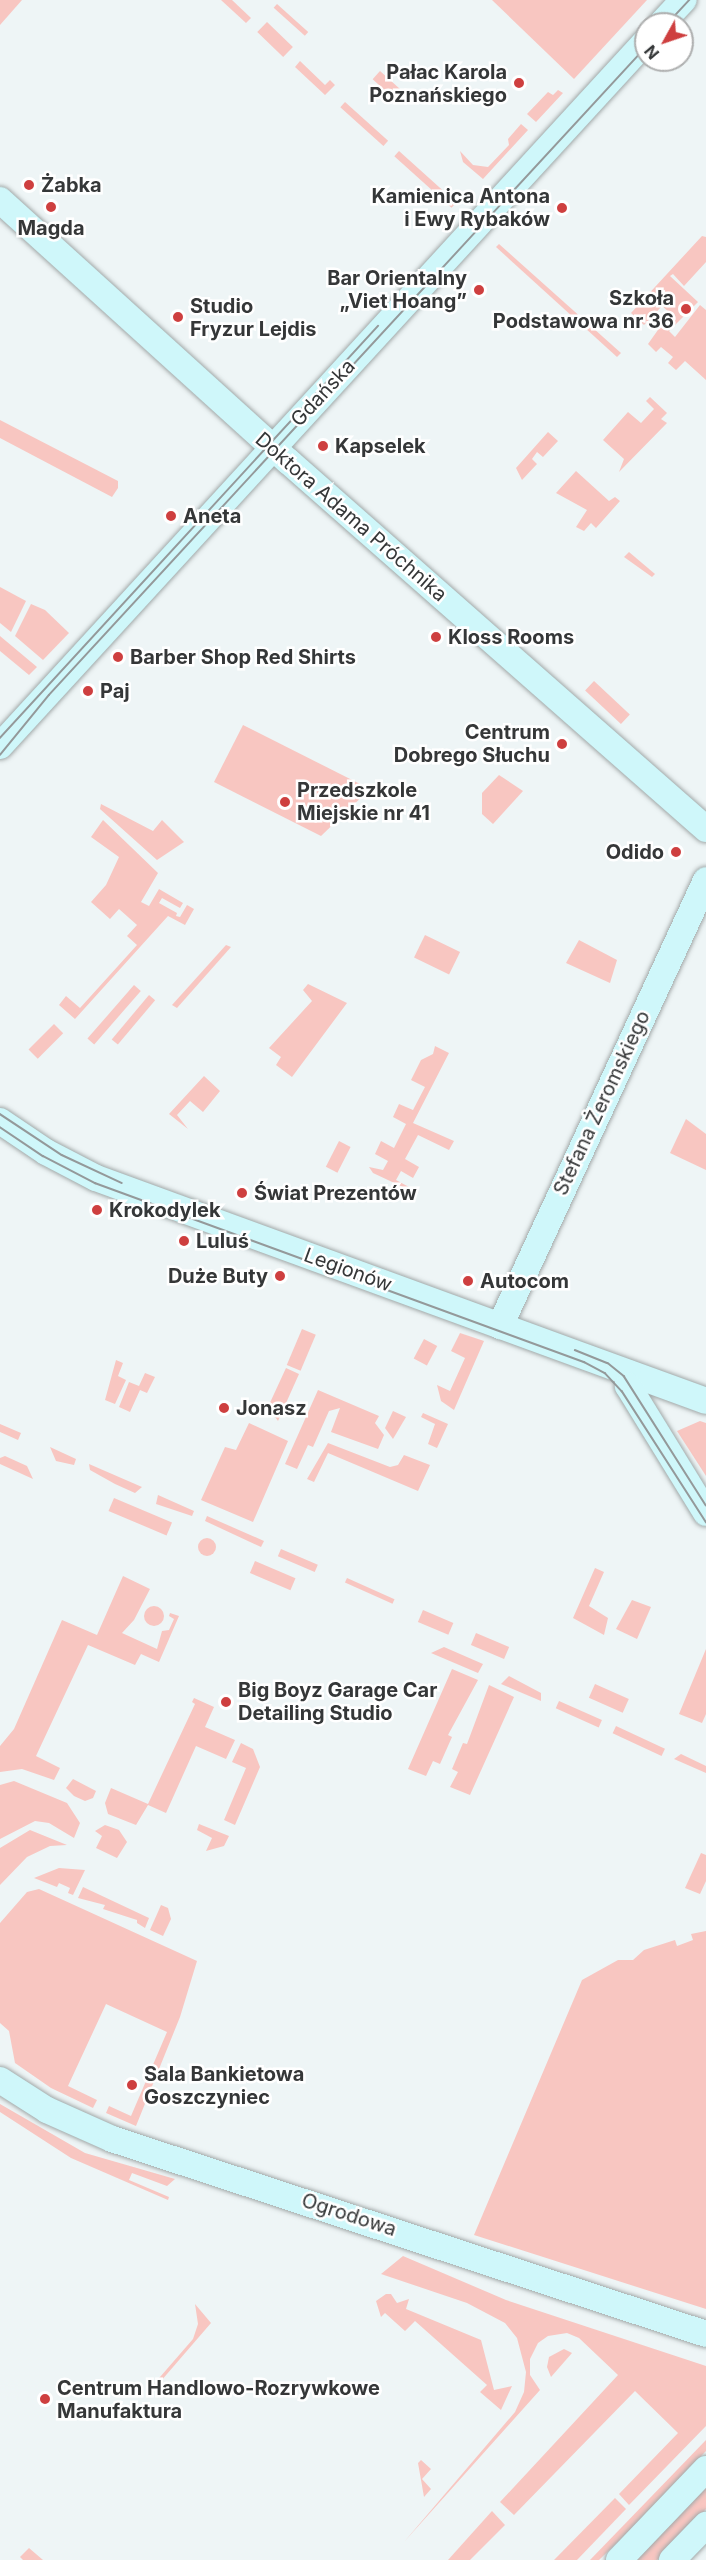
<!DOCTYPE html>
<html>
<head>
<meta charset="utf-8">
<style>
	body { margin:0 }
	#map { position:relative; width:706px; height:2560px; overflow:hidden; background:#eef5f6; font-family:Inter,sans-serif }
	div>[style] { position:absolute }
	.green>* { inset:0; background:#f8c6c1; transform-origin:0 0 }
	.round { border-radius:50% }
	.roads { filter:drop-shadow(0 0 2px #a2a9a9) drop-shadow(0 0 2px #a2a9a9) }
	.secondary>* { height:26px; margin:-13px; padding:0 13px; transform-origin:13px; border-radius:13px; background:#cff7fa }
	.tram>* { height:1.5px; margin:-0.75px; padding:0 0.75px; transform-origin:0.75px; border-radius:0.75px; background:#94999a }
	.dots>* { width:16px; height:16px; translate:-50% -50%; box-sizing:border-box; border:3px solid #fff; border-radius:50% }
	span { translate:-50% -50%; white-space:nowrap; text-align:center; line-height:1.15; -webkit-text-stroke:5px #fff; paint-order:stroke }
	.poi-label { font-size:20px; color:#353738; font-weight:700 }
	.right { translate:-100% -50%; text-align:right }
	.left { translate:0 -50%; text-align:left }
	.street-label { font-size:20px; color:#353738 }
	.north { position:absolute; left:634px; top:12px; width:60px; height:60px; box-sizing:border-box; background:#fff; border:2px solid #aeafaf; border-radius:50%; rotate:230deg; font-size:16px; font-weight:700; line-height:24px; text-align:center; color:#353738 }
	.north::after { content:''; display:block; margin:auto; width:21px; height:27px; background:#ce3f3f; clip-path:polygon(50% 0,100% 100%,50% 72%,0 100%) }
</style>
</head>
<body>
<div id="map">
	<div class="green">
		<div style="clip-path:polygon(0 0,22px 0,0 25px)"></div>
		<div style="clip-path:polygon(221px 0,232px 0,251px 18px,246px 23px)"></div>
		<div style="clip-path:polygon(492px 0,647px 0,574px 79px)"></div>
		<div style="left:277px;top:4px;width:42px;height:5px;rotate:42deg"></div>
		<div style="left:267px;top:22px;width:36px;height:14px;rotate:44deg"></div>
		<div style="clip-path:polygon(300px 61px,325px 85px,330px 80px,335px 85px,325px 95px,295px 67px)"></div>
		<div style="left:380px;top:71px;width:31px;height:11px;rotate:42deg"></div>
		<div style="clip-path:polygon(558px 90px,563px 93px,536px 122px,527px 114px,548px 92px,553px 95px)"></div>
		<div style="left:345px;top:102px;width:58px;height:7px;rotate:42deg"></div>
		<div style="clip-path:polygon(521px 124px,528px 130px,483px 179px,463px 162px,460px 151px,473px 165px,488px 167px,509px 145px,508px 139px)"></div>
		<div style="left:399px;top:151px;width:77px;height:7px;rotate:42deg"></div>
		<div style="clip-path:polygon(702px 236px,706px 237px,706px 262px,684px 286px,673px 274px,670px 276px,698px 302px,669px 331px,675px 337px,700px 305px,706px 310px,706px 380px,685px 361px,676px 370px,668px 363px,673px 357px,661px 347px,656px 352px,648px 344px,670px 313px,662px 306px,644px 325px,631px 313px)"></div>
		<div style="clip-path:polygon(499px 244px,621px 353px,617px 357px,496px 247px)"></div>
		<div style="clip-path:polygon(650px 397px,667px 413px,661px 419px,667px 423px,619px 472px,624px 459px,603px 440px,628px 412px,641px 423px,654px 409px,646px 401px)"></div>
		<div style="clip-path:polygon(0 420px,118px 481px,118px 488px,112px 497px,0 438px)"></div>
		<div style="clip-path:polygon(548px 432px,558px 441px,543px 457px,537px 452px,532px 459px,537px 464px,522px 480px,516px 468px)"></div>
		<div style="clip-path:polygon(576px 471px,609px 501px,615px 497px,620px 501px,596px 528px,591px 523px,584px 531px,576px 527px,587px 510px,556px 493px)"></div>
		<div style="clip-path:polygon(629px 552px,655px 574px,652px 577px,624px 557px)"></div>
		<div style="clip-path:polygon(0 587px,26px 601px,11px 632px,0 623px)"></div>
		<div style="clip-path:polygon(31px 604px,45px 610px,69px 633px,43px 660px,15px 636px)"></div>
		<div style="clip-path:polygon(0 636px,37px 667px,29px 675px,0 651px)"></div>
		<div style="left:594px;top:681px;width:49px;height:13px;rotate:43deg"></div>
		<div style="clip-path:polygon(243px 725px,370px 789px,321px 836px,214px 782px)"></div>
		<div style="clip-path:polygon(499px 775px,523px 791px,493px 824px,482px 814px,482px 793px)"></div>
		<div style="clip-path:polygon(101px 804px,153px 831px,162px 820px,184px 842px,157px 860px,100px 809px)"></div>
		<div style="clip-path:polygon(103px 820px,158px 873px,141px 902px,149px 906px,159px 889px,183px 903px,180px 908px,162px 898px,159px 903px,177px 913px,176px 916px,180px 917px,187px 905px,194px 909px,185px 925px,168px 916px,75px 1019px,59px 1005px,66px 996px,80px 1008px,137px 945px,127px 936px,137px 925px,119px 909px,110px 919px,91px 902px,106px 885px,119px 857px,91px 837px)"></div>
		<div style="left:425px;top:935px;width:39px;height:25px;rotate:26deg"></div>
		<div style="clip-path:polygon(579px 940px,617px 960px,610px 983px,566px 963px)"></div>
		<div style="clip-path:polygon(226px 945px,231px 947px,177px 1008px,172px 1005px)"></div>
		<div style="clip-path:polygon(308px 984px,347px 1003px,292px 1077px,276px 1065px,281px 1057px,269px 1048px,312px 1001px,303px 990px)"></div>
		<div style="left:134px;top:985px;width:9px;height:71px;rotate:41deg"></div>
		<div style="left:149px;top:995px;width:8px;height:58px;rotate:40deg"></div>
		<div style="left:54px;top:1024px;width:13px;height:36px;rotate:45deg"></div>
		<div style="clip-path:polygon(435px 1046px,449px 1053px,413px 1123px,454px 1141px,449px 1150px,418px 1135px,405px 1159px,419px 1167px,413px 1178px,401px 1171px,396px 1180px,409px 1187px,405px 1188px,373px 1173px,369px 1167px,383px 1170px,388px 1161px,375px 1154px,381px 1141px,394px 1148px,406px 1124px,393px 1117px,399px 1104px,413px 1110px,425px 1087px,411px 1080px,421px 1060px,433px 1054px)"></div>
		<div style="clip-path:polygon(204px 1076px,220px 1091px,203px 1112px,190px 1101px,177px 1115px,188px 1129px,169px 1114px)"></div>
		<div style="clip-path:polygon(686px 1119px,706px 1134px,706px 1170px,670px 1153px)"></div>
		<div style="left:339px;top:1141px;width:13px;height:29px;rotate:27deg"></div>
		<div style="left:302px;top:1329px;width:15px;height:39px;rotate:23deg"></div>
		<div style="clip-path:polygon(460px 1333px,484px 1341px,454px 1410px,441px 1401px,437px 1385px,450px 1391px,465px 1358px,451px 1351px)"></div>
		<div style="left:424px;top:1339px;width:15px;height:22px;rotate:28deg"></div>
		<div style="clip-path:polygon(116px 1360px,123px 1363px,118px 1376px,126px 1380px,115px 1404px,105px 1400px)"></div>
		<div style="clip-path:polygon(286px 1368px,299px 1374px,278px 1421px,268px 1407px)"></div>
		<div style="clip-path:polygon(145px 1373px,155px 1377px,147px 1393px,140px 1390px,130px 1412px,119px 1407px,129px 1382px,139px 1386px)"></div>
		<div style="clip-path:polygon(318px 1390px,379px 1416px,375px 1423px,384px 1435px,378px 1449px,331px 1432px,340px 1408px,329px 1411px,313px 1447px,308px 1445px,297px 1469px,285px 1464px)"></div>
		<div style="clip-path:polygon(393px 1411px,406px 1417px,393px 1439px,385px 1428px)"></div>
		<div style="clip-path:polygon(423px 1413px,448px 1424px,437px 1448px,428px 1444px,435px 1424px,421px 1417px)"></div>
		<div style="clip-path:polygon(700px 1421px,706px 1423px,706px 1476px,677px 1431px)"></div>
		<div style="clip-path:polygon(249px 1423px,288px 1441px,253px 1522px,201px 1500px,225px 1447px,236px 1450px)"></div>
		<div style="clip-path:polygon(0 1424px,21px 1433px,18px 1440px,0 1432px)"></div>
		<div style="clip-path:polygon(328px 1443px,390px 1467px,398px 1465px,404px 1455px,430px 1465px,418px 1491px,328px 1453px,314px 1482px,307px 1479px)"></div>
		<div style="clip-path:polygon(50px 1447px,76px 1459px,74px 1465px,56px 1461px)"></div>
		<div style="clip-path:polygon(5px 1456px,27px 1466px,33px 1479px,0 1464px,0 1458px)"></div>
		<div style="clip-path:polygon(89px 1464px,142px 1487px,135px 1493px,115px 1484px,90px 1470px)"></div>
		<div style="clip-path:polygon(158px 1495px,194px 1511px,192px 1516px,156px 1504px)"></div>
		<div style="left:114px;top:1498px;width:63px;height:14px;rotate:23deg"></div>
		<div style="clip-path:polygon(207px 1516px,264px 1541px,261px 1547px,205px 1521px)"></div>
		<div class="round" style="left:198px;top:1538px;width:18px;height:18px"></div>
		<div style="left:281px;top:1549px;width:40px;height:8px;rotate:23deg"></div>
		<div style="left:255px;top:1561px;width:44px;height:13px;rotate:23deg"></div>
		<div style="clip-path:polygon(595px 1568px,604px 1572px,589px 1606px,608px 1618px,604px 1635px,573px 1618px)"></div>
		<div style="clip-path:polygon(123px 1576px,150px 1589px,134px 1620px,122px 1633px,157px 1649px,162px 1631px,169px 1630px,174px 1619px,169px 1616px,170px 1613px,179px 1616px,159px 1662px,141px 1654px,135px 1665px,88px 1645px,36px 1756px,60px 1768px,54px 1780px,22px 1769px,0 1772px,0 1746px,14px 1729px,62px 1620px,97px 1635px)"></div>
		<div style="left:347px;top:1578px;width:52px;height:5px;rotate:24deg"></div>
		<div style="clip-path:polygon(632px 1600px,651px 1607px,637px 1639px,616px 1629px)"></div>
		<div class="round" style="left:144px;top:1606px;width:20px;height:20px"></div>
		<div style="left:423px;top:1610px;width:33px;height:13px;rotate:23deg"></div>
		<div style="left:476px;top:1633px;width:36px;height:13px;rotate:23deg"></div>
		<div style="clip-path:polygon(444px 1647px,483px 1664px,478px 1673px,431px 1653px)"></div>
		<div style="clip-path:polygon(706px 1649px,706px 1714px,702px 1723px,679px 1714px)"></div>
		<div style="clip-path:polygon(452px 1669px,478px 1680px,448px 1735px,452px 1737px,440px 1764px,433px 1761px,426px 1776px,408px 1769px)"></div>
		<div style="clip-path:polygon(509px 1676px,541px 1693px,541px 1701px,501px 1684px)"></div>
		<div style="left:595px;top:1684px;width:37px;height:15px;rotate:24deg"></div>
		<div style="clip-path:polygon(489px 1685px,514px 1697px,470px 1795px,450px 1787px,458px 1772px,452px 1769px,463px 1743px,467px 1744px)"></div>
		<div style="clip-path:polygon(194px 1698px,214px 1707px,205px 1727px,235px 1740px,226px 1759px,196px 1746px,166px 1813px,148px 1805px,136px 1825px,108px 1814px,105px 1803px,111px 1788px,148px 1804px,195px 1704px,192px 1702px)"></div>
		<div style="left:559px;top:1701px;width:47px;height:8px;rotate:24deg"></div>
		<div style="left:616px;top:1726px;width:54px;height:8px;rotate:25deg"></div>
		<div style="clip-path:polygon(241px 1743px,253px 1749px,260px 1767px,235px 1825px,224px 1820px,246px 1768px,232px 1762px)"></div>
		<div style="clip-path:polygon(681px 1754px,706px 1766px,706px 1773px,674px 1759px)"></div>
		<div style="clip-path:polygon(73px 1779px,96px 1791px,93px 1798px,85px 1801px,74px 1796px,66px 1788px)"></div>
		<div style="clip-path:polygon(14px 1781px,67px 1803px,80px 1823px,74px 1838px,49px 1823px,35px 1821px,0 1839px,0 1785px)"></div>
		<div style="clip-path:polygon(199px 1824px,229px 1836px,224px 1846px,206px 1851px,212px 1838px,197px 1830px)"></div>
		<div style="clip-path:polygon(105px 1825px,119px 1830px,127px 1842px,117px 1858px,96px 1848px,102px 1836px,95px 1831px)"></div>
		<div style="clip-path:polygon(30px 1830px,67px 1845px,50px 1846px,27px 1857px,0 1885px,0 1848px)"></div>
		<div style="clip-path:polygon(701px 1853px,706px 1855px,706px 1881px,700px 1894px,685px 1888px)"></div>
		<div style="clip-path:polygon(59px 1868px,85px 1870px,73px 1895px,68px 1893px,70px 1888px,59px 1883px,57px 1887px,34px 1878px)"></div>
		<div style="clip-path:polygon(83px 1887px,149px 1918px,145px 1928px,137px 1923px,137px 1920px,103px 1909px,105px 1905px,78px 1898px)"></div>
		<div style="clip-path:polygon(39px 1889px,197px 1961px,180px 2017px,136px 2126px,106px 2113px,109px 2106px,131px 2116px,167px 2032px,106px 2004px,68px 2086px,97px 2100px,93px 2108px,51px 2088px,15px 2063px,9px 2031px,0 2023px,0 1923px,27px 1892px)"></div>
		<div style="clip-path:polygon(161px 1905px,168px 1908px,171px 1919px,163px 1936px,150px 1930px)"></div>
		<div style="clip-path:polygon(706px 1931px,706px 2309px,474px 2235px,582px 1980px,618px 1960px,633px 1960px,644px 1950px,675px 1940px,677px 1946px,693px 1940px,691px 1934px)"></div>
		<div style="clip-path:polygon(0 2104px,85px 2153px,175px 2179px,167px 2186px,132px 2173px,129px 2180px,169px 2197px,168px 2200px,71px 2158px,0 2112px)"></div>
		<div style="clip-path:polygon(403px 2256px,506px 2300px,706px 2366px,706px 2426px,629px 2505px,619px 2494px,678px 2433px,635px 2391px,514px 2515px,500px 2502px,618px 2375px,579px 2338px,567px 2333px,548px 2336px,538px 2343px,530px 2359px,530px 2375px,540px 2390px,404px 2542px,515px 2412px,524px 2392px,526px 2372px,517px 2338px,505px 2323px,467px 2303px,381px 2274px)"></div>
		<div style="clip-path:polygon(386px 2294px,391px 2294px,397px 2303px,409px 2299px,406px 2309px,481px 2340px,494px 2390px,512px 2386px,501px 2410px,480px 2392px,487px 2385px,415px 2321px,405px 2331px,385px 2313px,381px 2317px,376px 2301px)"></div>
		<div style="clip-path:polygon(195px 2304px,211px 2323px,148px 2396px,147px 2392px,193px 2339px,198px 2324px)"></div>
		<div style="clip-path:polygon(564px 2349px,572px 2353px,551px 2377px,547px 2367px,549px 2357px)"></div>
		<div style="clip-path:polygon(706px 2440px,706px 2451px,630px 2530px,599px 2560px,590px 2560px)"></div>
		<div style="clip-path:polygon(421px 2460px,431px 2469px,422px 2479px,431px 2489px,424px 2497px,418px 2463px)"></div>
		<div style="clip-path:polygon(706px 2484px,706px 2509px,657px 2560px,634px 2560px)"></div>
		<div style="clip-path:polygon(615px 2498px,626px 2509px,577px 2560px,554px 2560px)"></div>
		<div style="clip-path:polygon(492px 2511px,505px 2525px,470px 2560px,448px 2560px)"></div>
		<div style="clip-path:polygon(29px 2548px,43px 2560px,23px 2560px,20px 2557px)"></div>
	</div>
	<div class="roads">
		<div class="secondary">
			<div style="left:661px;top:24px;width:33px;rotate:-47deg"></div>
			<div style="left:0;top:200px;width:389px;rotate:42.2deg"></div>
			<div style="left:288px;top:461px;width:557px;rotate:41.36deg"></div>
			<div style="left:0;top:746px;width:956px;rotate:-47.5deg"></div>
			<div style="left:0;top:1121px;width:55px;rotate:34deg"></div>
			<div style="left:46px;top:1152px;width:56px;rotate:27.5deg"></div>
			<div style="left:96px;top:1178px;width:649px;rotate:20.08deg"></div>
			<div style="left:500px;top:1326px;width:491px;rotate:-65.2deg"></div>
			<div style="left:628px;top:1373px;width:13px;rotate:90deg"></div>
			<div style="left:628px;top:1386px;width:149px;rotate:58.4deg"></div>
			<div style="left:0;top:2080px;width:56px;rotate:32.6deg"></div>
			<div style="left:47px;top:2110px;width:71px;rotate:24deg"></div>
			<div style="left:112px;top:2139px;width:625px;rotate:18.17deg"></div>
			<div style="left:619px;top:2560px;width:126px;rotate:-46.3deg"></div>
			<div style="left:672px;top:2560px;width:49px;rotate:-45.8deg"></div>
		</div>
	</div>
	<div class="tram">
		<div style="left:667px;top:24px;width:33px;rotate:-47deg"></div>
		<div style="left:0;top:738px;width:559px;rotate:-47.46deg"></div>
		<div style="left:0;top:755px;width:77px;rotate:-50.8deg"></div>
		<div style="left:49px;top:695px;width:881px;rotate:-47.35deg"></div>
		<div style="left:0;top:1114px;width:74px;rotate:33.5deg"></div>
		<div style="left:62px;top:1155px;width:66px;rotate:25deg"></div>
		<div style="left:0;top:1127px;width:52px;rotate:34deg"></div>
		<div style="left:43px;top:1156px;width:59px;rotate:27.4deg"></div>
		<div style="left:95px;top:1183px;width:521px;rotate:20.11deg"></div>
		<div style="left:584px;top:1362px;width:24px;rotate:28deg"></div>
		<div style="left:605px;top:1373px;width:25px;rotate:47deg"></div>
		<div style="left:622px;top:1391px;width:156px;rotate:57.3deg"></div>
		<div style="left:575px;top:1350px;width:35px;rotate:22deg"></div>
		<div style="left:608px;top:1363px;width:21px;rotate:39deg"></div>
		<div style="left:624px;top:1376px;width:153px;rotate:57.6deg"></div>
	</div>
	<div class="dots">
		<div style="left:519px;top:83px;background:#ce3f3f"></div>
		<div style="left:29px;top:185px;background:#ce3f3f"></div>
		<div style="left:51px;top:207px;background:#ce3f3f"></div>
		<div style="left:562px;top:208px;background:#ce3f3f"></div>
		<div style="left:479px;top:290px;background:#ce3f3f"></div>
		<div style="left:686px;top:309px;background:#ce3f3f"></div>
		<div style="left:178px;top:317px;background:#ce3f3f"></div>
		<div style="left:323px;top:446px;background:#ce3f3f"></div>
		<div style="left:171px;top:516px;background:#ce3f3f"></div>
		<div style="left:436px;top:637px;background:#ce3f3f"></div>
		<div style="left:118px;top:657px;background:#ce3f3f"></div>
		<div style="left:88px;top:691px;background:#ce3f3f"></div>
		<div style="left:562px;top:744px;background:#ce3f3f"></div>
		<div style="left:285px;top:802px;background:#ce3f3f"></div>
		<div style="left:676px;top:852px;background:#ce3f3f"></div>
		<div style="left:242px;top:1193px;background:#ce3f3f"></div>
		<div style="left:97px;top:1210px;background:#ce3f3f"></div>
		<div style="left:184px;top:1241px;background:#ce3f3f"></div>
		<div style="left:280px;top:1276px;background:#ce3f3f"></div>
		<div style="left:468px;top:1281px;background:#ce3f3f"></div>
		<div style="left:224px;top:1408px;background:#ce3f3f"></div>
		<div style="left:226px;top:1702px;background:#ce3f3f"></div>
		<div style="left:132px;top:2085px;background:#ce3f3f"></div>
		<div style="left:45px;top:2399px;background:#ce3f3f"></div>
	</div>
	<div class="poi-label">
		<span class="right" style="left:507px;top:84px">Pałac Karola<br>Poznańskiego</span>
		<span class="left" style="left:41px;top:185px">Żabka</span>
		<span class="right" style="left:550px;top:208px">Kamienica Antona<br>i Ewy Rybaków</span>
		<span style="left:51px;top:228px">Magda</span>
		<span class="right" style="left:467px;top:290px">Bar Orientalny<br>„Viet Hoang”</span>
		<span class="right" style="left:674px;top:310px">Szkoła<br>Podstawowa nr 36</span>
		<span class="left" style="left:190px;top:318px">Studio<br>Fryzur Lejdis</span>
		<span class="left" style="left:335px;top:446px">Kapselek</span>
		<span class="left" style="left:183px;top:516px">Aneta</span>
		<span class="left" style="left:448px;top:637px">Kloss Rooms</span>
		<span class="left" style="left:130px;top:657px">Barber Shop Red Shirts</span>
		<span class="left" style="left:100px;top:691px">Paj</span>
		<span class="right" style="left:550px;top:744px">Centrum<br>Dobrego Słuchu</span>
		<span class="left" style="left:297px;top:802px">Przedszkole<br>Miejskie nr 41</span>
		<span class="right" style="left:664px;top:852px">Odido</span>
		<span class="left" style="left:254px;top:1193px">Świat Prezentów</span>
		<span class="left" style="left:109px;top:1210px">Krokodylek</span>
		<span class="left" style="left:196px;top:1241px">Luluś</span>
		<span class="right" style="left:268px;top:1276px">Duże Buty</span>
		<span class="left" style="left:480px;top:1281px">Autocom</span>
		<span class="left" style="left:236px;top:1408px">Jonasz</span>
		<span class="left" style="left:238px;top:1702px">Big Boyz Garage Car<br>Detailing Studio</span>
		<span class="left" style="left:144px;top:2086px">Sala Bankietowa<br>Goszczyniec</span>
		<span class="left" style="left:57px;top:2400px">Centrum Handlowo-Rozrywkowe<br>Manufaktura</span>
	</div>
	<div class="street-label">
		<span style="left:323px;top:393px;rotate:-47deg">Gdańska</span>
		<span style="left:351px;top:517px;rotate:41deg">Doktora Adama Próchnika</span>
		<span style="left:602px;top:1103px;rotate:-65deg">Stefana Żeromskiego</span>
		<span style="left:348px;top:1270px;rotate:20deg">Legionów</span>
		<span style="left:349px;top:2215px;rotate:18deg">Ogrodowa</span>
	</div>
	<div class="north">N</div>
</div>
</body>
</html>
